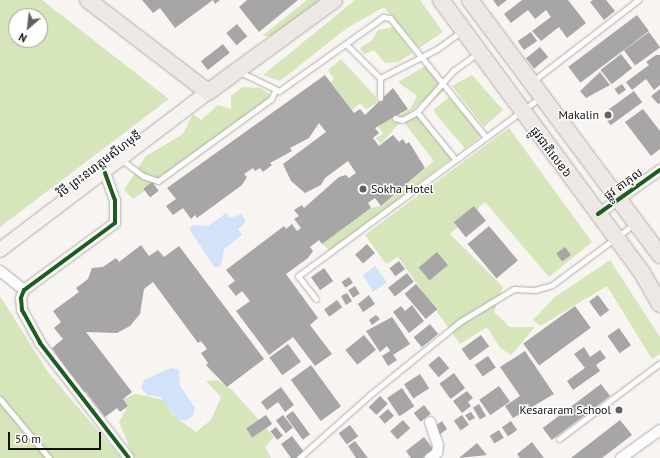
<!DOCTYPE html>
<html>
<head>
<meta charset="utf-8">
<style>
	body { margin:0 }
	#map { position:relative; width:660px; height:458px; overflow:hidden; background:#f8f4f2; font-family:"PT Sans","Noto Sans Khmer",sans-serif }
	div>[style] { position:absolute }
	.green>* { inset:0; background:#d6e5ba; transform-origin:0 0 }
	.water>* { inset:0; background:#d2e2f8 }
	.building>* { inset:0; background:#a8a5a6; transform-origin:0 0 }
	.roads { filter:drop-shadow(0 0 1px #b0adab) drop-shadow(0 0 1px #b0adab) }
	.lane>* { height:5px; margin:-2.5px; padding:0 2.5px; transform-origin:2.5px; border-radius:2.5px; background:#fefdfd }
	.street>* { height:10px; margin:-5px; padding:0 5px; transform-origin:5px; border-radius:5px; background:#fefdfd }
	.secondary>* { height:14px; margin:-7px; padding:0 7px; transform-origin:7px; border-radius:7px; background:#f5f2f0 }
	.primary>* { height:16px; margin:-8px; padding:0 8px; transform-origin:8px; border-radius:8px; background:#eee8e4 }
	.cycleway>* { height:4px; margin:-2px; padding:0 2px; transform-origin:2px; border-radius:2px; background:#1b5e20 }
	.dots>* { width:11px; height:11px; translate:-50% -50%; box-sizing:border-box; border:2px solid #fff; border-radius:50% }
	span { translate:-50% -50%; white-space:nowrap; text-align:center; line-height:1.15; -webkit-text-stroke:3px #fff; paint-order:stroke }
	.poi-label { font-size:12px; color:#141110 }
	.right { translate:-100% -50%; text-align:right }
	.left { translate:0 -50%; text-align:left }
	.street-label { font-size:12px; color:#141110 }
	.north { position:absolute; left:8px; top:8px; width:40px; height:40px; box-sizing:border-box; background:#fff; border:1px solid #a1a09f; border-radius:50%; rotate:208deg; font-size:11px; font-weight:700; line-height:16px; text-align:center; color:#141110 }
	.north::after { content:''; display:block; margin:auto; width:14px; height:18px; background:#64605f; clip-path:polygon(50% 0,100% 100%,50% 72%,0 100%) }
	.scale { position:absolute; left:8px; top:432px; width:93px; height:18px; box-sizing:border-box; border:2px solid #141110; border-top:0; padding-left:5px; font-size:12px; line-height:14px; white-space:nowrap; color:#141110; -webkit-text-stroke:3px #fff; paint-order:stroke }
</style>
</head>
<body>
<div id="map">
	<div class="green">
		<div style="clip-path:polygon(evenodd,0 0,42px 0,169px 99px,0 227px,0 0,16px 16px,40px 16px,40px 40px,16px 40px,16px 16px)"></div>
		<div style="clip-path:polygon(307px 0,324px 0,277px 36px,262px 36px)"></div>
		<div style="clip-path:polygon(355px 0,420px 0,443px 32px,419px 48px,384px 7px,347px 28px,280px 81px,263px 75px)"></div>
		<div style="clip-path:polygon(394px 27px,413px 53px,398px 62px,385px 63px,374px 50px,364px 54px,360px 48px,372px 40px,378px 30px)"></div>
		<div style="clip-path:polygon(341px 59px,375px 96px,377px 103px,366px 109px,360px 103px,352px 110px,331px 82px,334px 79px,328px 70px)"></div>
		<div style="clip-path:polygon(427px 65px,446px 89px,429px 104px,423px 101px,406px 116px,406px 121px,419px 114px,453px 157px,331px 251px,322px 244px,371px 208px,381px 206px,434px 161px,402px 120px,381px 144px,376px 138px,383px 134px,378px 126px,410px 109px,417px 96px,398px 82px)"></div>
		<div style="clip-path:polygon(472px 75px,503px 110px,484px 127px,452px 86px)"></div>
		<div style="clip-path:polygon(243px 87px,261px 88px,273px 97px,260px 111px,133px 199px,124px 190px,146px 156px,183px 134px,193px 114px,201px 120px,218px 105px,231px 109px,231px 96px)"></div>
		<div style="left:449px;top:97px;width:50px;height:21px;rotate:50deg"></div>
		<div style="clip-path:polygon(509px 128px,592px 242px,549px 277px,485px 202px,450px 234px,503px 287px,494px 312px,510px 327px,535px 327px,511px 355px,500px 348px,487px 327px,460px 344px,398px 257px,386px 264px,365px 235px)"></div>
		<div style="clip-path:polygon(610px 260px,660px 337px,660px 354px,652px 359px,607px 286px,540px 326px,533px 320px,555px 297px)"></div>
		<div style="clip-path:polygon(0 296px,48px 372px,121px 458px,0 458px)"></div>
		<div style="clip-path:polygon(218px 380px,232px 390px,274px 437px,265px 447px,271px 458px,134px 458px,119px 422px,128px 406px,123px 399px,136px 394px,164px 400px,174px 416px,196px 432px,211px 420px,221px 397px,206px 381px)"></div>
	</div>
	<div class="water">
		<div style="clip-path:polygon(226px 213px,230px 218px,242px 214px,246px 222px,238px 229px,242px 235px,224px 249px,221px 265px,215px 268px,189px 229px,193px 225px,208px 226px)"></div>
		<div style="clip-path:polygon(375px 266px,387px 282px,373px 292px,363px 275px)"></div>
		<div style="clip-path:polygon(171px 368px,179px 370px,180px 386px,195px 408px,193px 416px,186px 421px,177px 419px,161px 397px,147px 395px,141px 388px,144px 380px)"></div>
	</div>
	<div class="building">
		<div style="clip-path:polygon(142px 0,220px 0,215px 4px,213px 0,175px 28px,160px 8px,153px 13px)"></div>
		<div style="clip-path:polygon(247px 0,298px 0,259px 32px,239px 7px)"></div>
		<div style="clip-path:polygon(493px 0,507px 0,498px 7px)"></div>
		<div style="clip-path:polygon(522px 0,568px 0,586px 23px,567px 38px,559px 27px,541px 41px,532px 31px,551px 17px,546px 10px,535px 19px,528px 10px,511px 23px,504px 14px)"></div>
		<div style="clip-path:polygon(593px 0,606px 0,615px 11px,604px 20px,590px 2px)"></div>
		<div style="left:637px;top:15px;width:20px;height:86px;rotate:53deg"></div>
		<div style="left:237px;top:24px;width:16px;height:14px;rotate:50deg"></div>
		<div style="left:531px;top:32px;width:11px;height:16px;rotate:56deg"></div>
		<div style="left:649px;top:32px;width:19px;height:31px;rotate:54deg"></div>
		<div style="left:223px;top:44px;width:11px;height:28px;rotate:52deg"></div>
		<div style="left:540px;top:47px;width:13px;height:18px;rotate:51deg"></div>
		<div style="left:621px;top:54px;width:18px;height:26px;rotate:52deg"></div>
		<div style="clip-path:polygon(656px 55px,660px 55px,660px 85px,654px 90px,646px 79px,632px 90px,626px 82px,649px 65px,646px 62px)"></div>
		<div style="clip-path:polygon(600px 72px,610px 85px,586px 98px,580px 91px)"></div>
		<div style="clip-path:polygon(325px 75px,354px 113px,360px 109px,365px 115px,393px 88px,408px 109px,375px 128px,379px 133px,373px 138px,379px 146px,393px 135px,399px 142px,403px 139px,406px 144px,409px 142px,425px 168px,381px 206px,375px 198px,368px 203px,371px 208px,322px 244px,319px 240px,310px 247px,313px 251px,308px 258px,286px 274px,318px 318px,310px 325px,332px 354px,315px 366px,293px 337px,269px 355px,236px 311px,250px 301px,242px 291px,236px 296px,228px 286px,235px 281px,226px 270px,284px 226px,286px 229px,292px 224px,297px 231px,301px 228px,294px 219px,299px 216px,294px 210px,302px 205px,304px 208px,339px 177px,346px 175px,349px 178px,356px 173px,348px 161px,325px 178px,321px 185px,305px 193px,291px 181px,283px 164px,326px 132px,319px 123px,309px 138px,290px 148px,292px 151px,270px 163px,272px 165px,263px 172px,260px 168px,255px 171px,253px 168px,244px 174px,247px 177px,242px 185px,197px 218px,195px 215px,191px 219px,183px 208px,173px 215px,166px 206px,176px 199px,167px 188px)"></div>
		<div style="left:622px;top:84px;width:7px;height:9px;rotate:56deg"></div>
		<div style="clip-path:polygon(660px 89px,660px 103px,658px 104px,651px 96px)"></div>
		<div style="left:634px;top:91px;width:14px;height:39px;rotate:54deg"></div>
		<div style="clip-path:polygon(643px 109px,660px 131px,660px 149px,651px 156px,625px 122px)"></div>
		<div style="left:152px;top:182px;width:11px;height:11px;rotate:52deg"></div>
		<div style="left:474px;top:206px;width:19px;height:26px;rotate:51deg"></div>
		<div style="left:489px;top:226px;width:45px;height:28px;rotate:50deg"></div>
		<div style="left:367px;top:244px;width:12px;height:16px;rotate:48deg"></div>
		<div style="clip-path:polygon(141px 245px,149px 256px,158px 250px,164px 257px,179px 246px,264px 359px,227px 387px,206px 365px,208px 363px,201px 353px,207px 349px,201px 341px,198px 343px,153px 282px,144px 289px,140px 314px,130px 326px,117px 333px,86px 332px,132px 392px,123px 399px,128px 406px,120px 412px,117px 408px,105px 417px,86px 392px,83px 394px,52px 348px,63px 339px,54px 328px,61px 322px,53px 311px,79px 292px,76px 288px,88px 279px,92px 268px,103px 267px,116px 258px,119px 262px)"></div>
		<div style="left:565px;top:247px;width:10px;height:11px;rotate:53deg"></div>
		<div style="left:437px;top:252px;width:17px;height:24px;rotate:50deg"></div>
		<div style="left:399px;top:261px;width:10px;height:12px;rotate:53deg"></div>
		<div style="left:324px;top:268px;width:16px;height:16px;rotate:55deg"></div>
		<div style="left:407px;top:273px;width:11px;height:24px;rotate:52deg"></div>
		<div style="left:349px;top:277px;width:7px;height:9px;rotate:56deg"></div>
		<div style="left:416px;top:284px;width:33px;height:15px;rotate:50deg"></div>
		<div style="left:355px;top:286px;width:9px;height:8px;rotate:58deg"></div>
		<div style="clip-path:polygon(347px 293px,352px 301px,346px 305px,341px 296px)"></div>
		<div style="clip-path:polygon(369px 295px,375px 304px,363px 312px,358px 304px)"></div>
		<div style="left:598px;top:295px;width:19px;height:11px;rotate:54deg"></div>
		<div style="left:337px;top:300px;width:9px;height:16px;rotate:54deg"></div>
		<div style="clip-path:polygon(412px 305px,424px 321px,409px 333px,393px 312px,401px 306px,405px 311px)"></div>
		<div style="left:575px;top:306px;width:27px;height:64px;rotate:54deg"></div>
		<div style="clip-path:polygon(376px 315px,380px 319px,372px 325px,369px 320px)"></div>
		<div style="clip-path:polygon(392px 317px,410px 344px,393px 355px,397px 360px,388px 366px,382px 356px,390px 351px,387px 346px,380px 352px,366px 331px)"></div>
		<div style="left:430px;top:324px;width:13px;height:21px;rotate:51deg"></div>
		<div style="left:619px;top:328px;width:21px;height:14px;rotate:55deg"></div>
		<div style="left:364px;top:335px;width:19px;height:24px;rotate:51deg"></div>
		<div style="left:481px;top:335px;width:14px;height:24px;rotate:54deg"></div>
		<div style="left:288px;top:344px;width:22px;height:23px;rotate:54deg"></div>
		<div style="clip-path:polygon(584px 347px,590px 357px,600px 350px,606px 358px,596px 365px,600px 371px,573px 390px,567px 381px,585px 368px,574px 354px)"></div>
		<div style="clip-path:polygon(525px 351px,554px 394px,513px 418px,505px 406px,520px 396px,500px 367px)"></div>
		<div style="left:439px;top:356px;width:16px;height:14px;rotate:50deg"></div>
		<div style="left:488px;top:356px;width:14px;height:16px;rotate:56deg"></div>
		<div style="left:311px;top:365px;width:51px;height:25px;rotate:54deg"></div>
		<div style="left:454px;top:373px;width:19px;height:18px;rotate:54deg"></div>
		<div style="left:420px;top:374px;width:17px;height:19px;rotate:57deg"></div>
		<div style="left:601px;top:384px;width:15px;height:73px;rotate:53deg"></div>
		<div style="left:499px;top:386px;width:19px;height:24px;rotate:55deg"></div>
		<div style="clip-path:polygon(281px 387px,294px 405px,285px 412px,278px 402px,267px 410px,261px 402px)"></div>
		<div style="left:402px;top:388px;width:22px;height:18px;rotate:56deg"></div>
		<div style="clip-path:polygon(467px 391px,473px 398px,468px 402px,471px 406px,462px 413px,453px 401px)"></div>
		<div style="left:380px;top:396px;width:11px;height:16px;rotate:45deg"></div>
		<div style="left:479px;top:404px;width:14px;height:7px;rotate:60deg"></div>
		<div style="left:424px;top:405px;width:11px;height:13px;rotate:52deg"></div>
		<div style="left:388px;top:409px;width:9px;height:12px;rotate:49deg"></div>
		<div style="left:293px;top:411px;width:29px;height:9px;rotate:54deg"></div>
		<div style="clip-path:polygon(471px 412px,475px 418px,469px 421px,465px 415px)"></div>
		<div style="left:266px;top:415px;width:11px;height:24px;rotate:56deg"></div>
		<div style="left:283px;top:415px;width:16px;height:9px;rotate:52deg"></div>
		<div style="left:462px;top:415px;width:12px;height:10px;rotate:55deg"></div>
		<div style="left:403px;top:420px;width:11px;height:17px;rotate:49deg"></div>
		<div style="clip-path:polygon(620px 420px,632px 435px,602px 458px,571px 458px)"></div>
		<div style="clip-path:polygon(442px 421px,447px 429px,439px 435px,434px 427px)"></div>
		<div style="left:511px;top:421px;width:11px;height:11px;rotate:56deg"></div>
		<div style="left:350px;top:425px;width:14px;height:14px;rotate:54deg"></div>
		<div style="left:276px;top:427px;width:11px;height:7px;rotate:52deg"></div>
		<div style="left:499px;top:430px;width:9px;height:11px;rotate:58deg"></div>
		<div style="clip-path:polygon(292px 436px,304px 452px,296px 458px,291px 458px,281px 444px)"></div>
		<div style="clip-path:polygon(424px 437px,434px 450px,423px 458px,411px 458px,406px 451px)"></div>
		<div style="clip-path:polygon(355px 441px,368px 458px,356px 458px,348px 446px)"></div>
		<div style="clip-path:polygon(532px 442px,544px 458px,520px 458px,517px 454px)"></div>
		<div style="clip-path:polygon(477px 443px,487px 455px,459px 458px)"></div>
	</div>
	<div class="roads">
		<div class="lane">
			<div style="left:346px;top:44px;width:48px;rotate:45deg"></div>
			<div style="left:240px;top:72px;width:43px;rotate:26deg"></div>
			<div style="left:279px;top:91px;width:128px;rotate:-35.4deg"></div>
			<div style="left:383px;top:17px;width:7px;rotate:8deg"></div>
			<div style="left:390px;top:18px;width:151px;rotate:51.2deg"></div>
			<div style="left:533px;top:81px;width:133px;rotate:-37.6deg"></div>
			<div style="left:380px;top:98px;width:20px;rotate:-90deg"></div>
			<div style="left:380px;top:78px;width:64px;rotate:-27deg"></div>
			<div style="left:437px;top:49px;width:31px;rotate:-36deg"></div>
			<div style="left:417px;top:112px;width:60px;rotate:51deg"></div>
			<div style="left:395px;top:118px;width:7px;rotate:16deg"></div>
			<div style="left:402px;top:120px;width:17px;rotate:-28deg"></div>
			<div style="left:417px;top:112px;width:55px;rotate:-48.7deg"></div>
			<div style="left:453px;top:71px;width:31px;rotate:-36deg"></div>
			<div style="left:122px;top:160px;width:26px;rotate:37deg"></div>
			<div style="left:143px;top:176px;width:16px;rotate:18deg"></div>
			<div style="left:158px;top:181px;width:140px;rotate:-36deg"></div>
			<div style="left:271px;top:99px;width:9px;rotate:-63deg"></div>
			<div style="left:316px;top:299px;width:29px;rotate:-128deg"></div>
			<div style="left:298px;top:276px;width:300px;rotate:-36.4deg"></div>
			<div style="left:0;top:399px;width:77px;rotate:50.3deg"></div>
			<div style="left:559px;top:439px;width:126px;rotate:-37deg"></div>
			<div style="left:299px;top:458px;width:98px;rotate:-41.7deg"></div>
			<div style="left:372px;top:393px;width:114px;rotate:-39deg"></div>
			<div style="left:461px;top:321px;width:62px;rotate:-31.1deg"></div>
			<div style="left:514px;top:289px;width:21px;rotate:3deg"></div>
			<div style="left:535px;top:290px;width:18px;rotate:-16deg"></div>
			<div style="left:552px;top:285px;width:102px;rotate:-36.6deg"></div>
		</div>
		<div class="street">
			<div style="left:105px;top:173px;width:29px;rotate:70deg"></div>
			<div style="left:115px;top:200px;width:23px;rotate:90deg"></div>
			<div style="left:115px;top:223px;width:113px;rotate:143.6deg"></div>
			<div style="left:24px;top:290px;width:9px;rotate:111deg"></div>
			<div style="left:21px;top:298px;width:12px;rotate:85deg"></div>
			<div style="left:22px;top:310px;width:38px;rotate:61deg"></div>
			<div style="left:40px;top:343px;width:145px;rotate:52.3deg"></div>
			<div style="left:598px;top:214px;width:76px;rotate:-35.4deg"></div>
			<div style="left:0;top:271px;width:31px;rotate:38deg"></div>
			<div style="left:430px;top:422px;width:24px;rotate:71deg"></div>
			<div style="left:438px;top:445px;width:8px;rotate:97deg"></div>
			<div style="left:437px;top:453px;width:9px;rotate:144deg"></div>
			<div style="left:621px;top:458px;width:48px;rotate:-35.7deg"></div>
		</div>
		<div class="secondary">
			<div style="left:0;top:250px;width:261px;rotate:-37.2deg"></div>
		</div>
		<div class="primary">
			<div style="left:88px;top:0;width:151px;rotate:37.5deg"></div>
			<div style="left:208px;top:92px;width:156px;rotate:-36.1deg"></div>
			<div style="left:441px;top:0;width:337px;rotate:53.6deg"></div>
			<div style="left:641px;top:271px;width:38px;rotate:60deg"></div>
			<div style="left:470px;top:0;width:318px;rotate:53.3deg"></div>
		</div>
	</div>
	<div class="cycleway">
		<div style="left:105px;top:173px;width:29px;rotate:70deg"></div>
		<div style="left:115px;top:200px;width:23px;rotate:90deg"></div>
		<div style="left:115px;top:223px;width:113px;rotate:143.6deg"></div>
		<div style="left:24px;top:290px;width:9px;rotate:111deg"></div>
		<div style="left:21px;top:298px;width:12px;rotate:85deg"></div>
		<div style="left:22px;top:310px;width:38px;rotate:61deg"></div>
		<div style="left:40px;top:343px;width:145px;rotate:52.3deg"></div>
		<div style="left:598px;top:214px;width:76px;rotate:-35.4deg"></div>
	</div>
	<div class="dots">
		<div style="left:608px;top:115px;background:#64605f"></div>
		<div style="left:363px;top:189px;background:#64605f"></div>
		<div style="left:619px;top:410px;background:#64605f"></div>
	</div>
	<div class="poi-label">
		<span class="right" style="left:599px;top:115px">Makalin</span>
		<span class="left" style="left:371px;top:189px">Sokha Hotel</span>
		<span class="right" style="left:611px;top:410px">Kesararam School</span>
	</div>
	<div class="street-label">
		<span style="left:551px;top:152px;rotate:53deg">ផ្លូវជាតិលេខ៦</span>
		<span style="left:99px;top:164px;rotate:-37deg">វិថី ព្រះនរោត្ដមសីហមុនី</span>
		<span style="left:623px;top:184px;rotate:-36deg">ផ្លូវ តាភុល</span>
	</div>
	<div class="north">N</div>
	<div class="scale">50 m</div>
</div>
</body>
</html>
